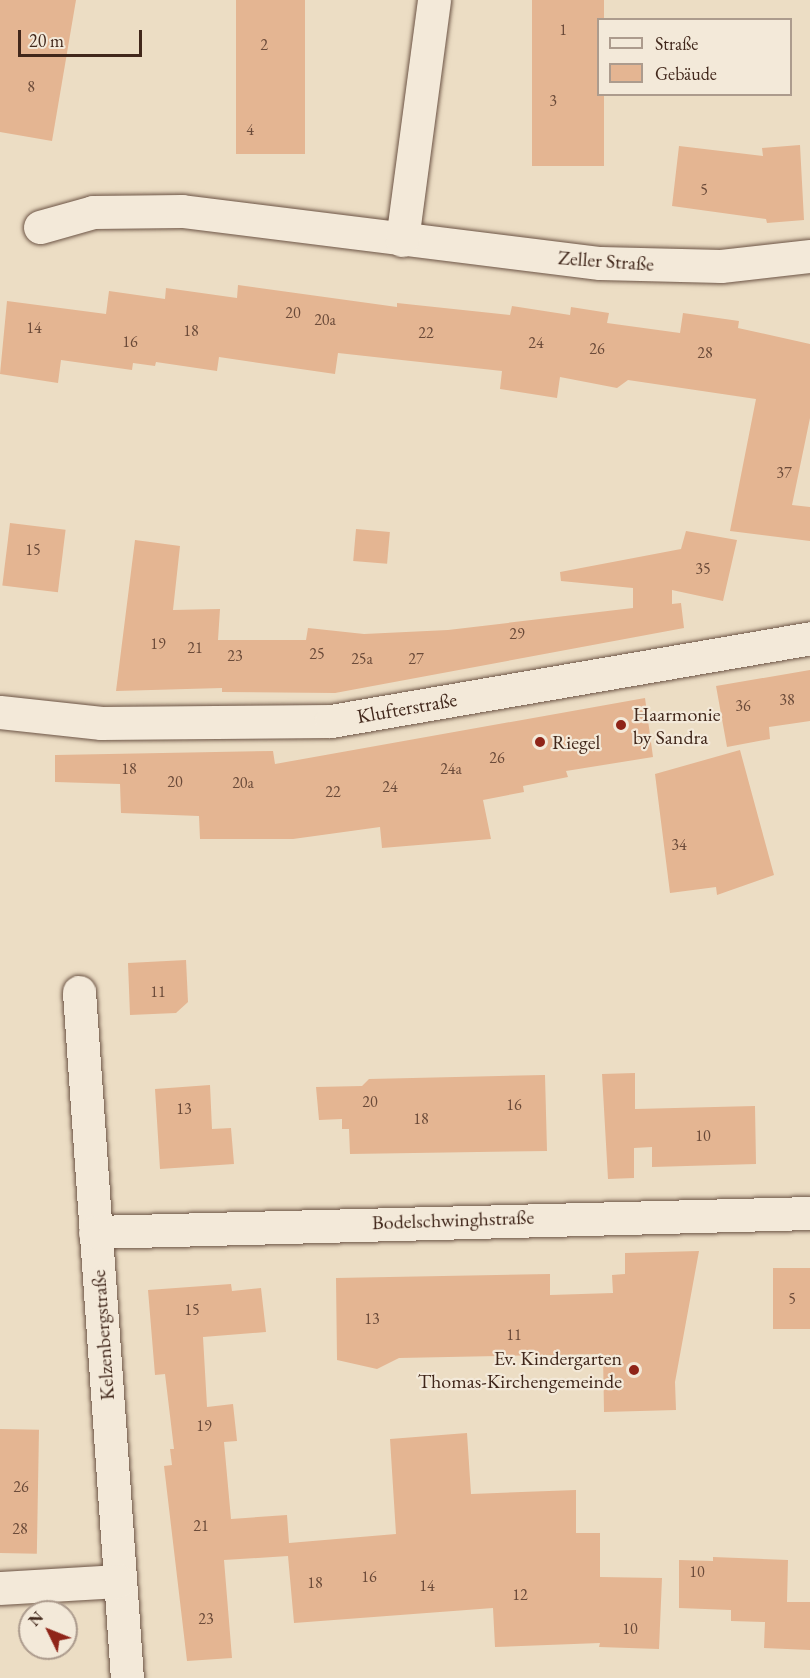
<!DOCTYPE html>
<html>
<head>
<meta charset="utf-8">
<style>
	body { margin:0 }
	#map { position:relative; width:810px; height:1678px; overflow:hidden; background:#ecddc4; font-family:"EB Garamond",serif }
	div>[style] { position:absolute }
	.building>* { inset:0; background:#e4b592; transform-origin:0 0 }
	.roads { filter:drop-shadow(0 0 2px #6c5445) drop-shadow(0 0 2px #6c5445) }
	.minor>* { height:33px; margin:-16.5px; padding:0 16.5px; transform-origin:16.5px; border-radius:16.5px; background:#f3e9d9 }
	.dots>* { width:16px; height:16px; translate:-50% -50%; box-sizing:border-box; border:3px solid #f3e9d9; border-radius:50% }
	span { translate:-50% -50%; white-space:nowrap; text-align:center; line-height:1.15; -webkit-text-stroke:4.5px #f3e9d9; paint-order:stroke }
	.number-label { font-size:16px; color:#6a4a39 }
	.number-label span { -webkit-text-stroke-width:0 }
	.street-label { font-size:20px; color:#41271b }
	.poi-label { font-size:20px; color:#41271b }
	.left { translate:0 -50%; text-align:left }
	.right { translate:-100% -50%; text-align:right }
	.legend { position:absolute; left:597px; top:18px; width:195px; height:78px; box-sizing:border-box; background:#f3e9d9; border:2px solid #ac9b8d; margin:0; padding:8px 10px; list-style:none; font-size:18px; color:#41271b }
	.legend li { display:flex; align-items:center; gap:12px; height:30px }
	.legend b { width:30px; border:2px solid #ac9b8d }
	.north { position:absolute; left:18px; top:1600px; width:60px; height:60px; box-sizing:border-box; background:#f3e9d9; border:2px solid #ac9b8d; border-radius:50%; rotate:313deg; font-size:16px; font-weight:700; line-height:24px; text-align:center; color:#41271b }
	.north::after { content:''; display:block; margin:auto; width:21px; height:27px; background:#8f2418; clip-path:polygon(50% 0,100% 100%,50% 72%,0 100%) }
	.scale { position:absolute; left:18px; top:30px; width:124px; height:27px; box-sizing:border-box; border:3px solid #41271b; border-top:0; padding-left:8px; font-size:18px; line-height:21px; white-space:nowrap; color:#41271b; -webkit-text-stroke:4px #f3e9d9; paint-order:stroke }
</style>
</head>
<body>
<div id="map">
	<div class="building">
		<div style="clip-path:polygon(0 0,76px 0,52px 141px,0 132px)"></div>
		<div style="left:236px;top:0;width:69px;height:154px"></div>
		<div style="left:532px;top:0;width:72px;height:166px"></div>
		<div style="clip-path:polygon(800px 145px,804px 220px,767px 223px,766px 219px,672px 206px,679px 146px,763px 156px,762px 148px)"></div>
		<div style="clip-path:polygon(238px 285px,397px 307px,397px 303px,510px 315px,512px 306px,570px 315px,571px 307px,609px 313px,607px 323px,680px 333px,683px 313px,739px 321px,738px 328px,810px 344px,810px 418px,792px 505px,810px 507px,810px 541px,730px 531px,756px 399px,628px 380px,617px 388px,560px 377px,557px 398px,500px 389px,502px 371px,338px 353px,335px 374px,219px 357px,217px 371px,156px 362px,155px 366px,133px 363px,132px 370px,61px 360px,58px 383px,0 374px,7px 301px,106px 314px,109px 291px,165px 299px,166px 288px,237px 298px)"></div>
		<div style="left:10px;top:523px;width:56px;height:63px;rotate:7deg"></div>
		<div style="left:356px;top:529px;width:34px;height:32px;rotate:5deg"></div>
		<div style="clip-path:polygon(686px 531px,737px 540px,723px 601px,672px 590px,672px 604px,681px 603px,684px 628px,335px 693px,222px 692px,222px 688px,116px 691px,135px 540px,180px 546px,173px 610px,220px 609px,218px 640px,306px 640px,308px 628px,364px 634px,448px 630px,633px 608px,633px 588px,561px 581px,560px 572px,681px 549px)"></div>
		<div style="clip-path:polygon(810px 670px,810px 721px,769px 727px,770px 739px,727px 747px,716px 686px)"></div>
		<div style="clip-path:polygon(645px 698px,653px 757px,566px 771px,568px 777px,523px 786px,524px 792px,483px 800px,491px 839px,382px 848px,380px 827px,293px 839px,200px 839px,199px 816px,121px 813px,120px 784px,55px 782px,55px 755px,273px 751px,275px 764px)"></div>
		<div style="clip-path:polygon(740px 750px,774px 875px,717px 895px,716px 887px,670px 893px,655px 774px)"></div>
		<div style="clip-path:polygon(186px 960px,188px 1002px,176px 1013px,130px 1015px,128px 963px)"></div>
		<div style="clip-path:polygon(635px 1073px,635px 1109px,755px 1106px,756px 1164px,652px 1167px,652px 1147px,634px 1148px,634px 1178px,608px 1179px,602px 1074px)"></div>
		<div style="clip-path:polygon(545px 1075px,547px 1151px,350px 1154px,349px 1129px,342px 1129px,342px 1119px,319px 1120px,316px 1087px,362px 1086px,369px 1079px)"></div>
		<div style="clip-path:polygon(210px 1085px,212px 1129px,231px 1128px,234px 1164px,160px 1169px,155px 1089px)"></div>
		<div style="clip-path:polygon(699px 1251px,675px 1382px,676px 1410px,604px 1412px,603px 1354px,399px 1358px,377px 1369px,337px 1360px,336px 1278px,550px 1274px,550px 1295px,613px 1293px,612px 1275px,625px 1274px,625px 1253px)"></div>
		<div style="left:810px;top:1268px;width:61px;height:37px;rotate:90deg"></div>
		<div style="clip-path:polygon(231px 1284px,232px 1291px,261px 1288px,266px 1332px,203px 1337px,207px 1407px,233px 1404px,237px 1441px,224px 1442px,231px 1519px,287px 1515px,289px 1543px,396px 1534px,390px 1439px,467px 1433px,471px 1494px,576px 1490px,576px 1533px,600px 1533px,600px 1577px,662px 1578px,659px 1649px,599px 1647px,600px 1643px,495px 1647px,493px 1608px,294px 1623px,288px 1556px,224px 1560px,232px 1658px,187px 1661px,164px 1466px,172px 1465px,170px 1449px,174px 1449px,165px 1374px,155px 1375px,148px 1290px)"></div>
		<div style="left:0;top:1429px;width:39px;height:124px;rotate:1deg"></div>
		<div style="clip-path:polygon(713px 1557px,788px 1560px,787px 1602px,810px 1602px,810px 1650px,764px 1648px,765px 1622px,731px 1621px,731px 1610px,679px 1608px,679px 1560px,713px 1561px)"></div>
	</div>
	<div class="roads">
		<div class="minor">
			<div style="left:40px;top:227px;width:55px;rotate:-15.8deg"></div>
			<div style="left:93px;top:212px;width:89px;rotate:-0.6deg"></div>
			<div style="left:182px;top:211px;width:421px;rotate:7.1deg"></div>
			<div style="left:600px;top:263px;width:121px;rotate:1.4deg"></div>
			<div style="left:721px;top:266px;width:90px;rotate:-6.4deg"></div>
			<div style="left:402px;top:240px;width:242px;rotate:-82.4deg"></div>
			<div style="left:0;top:712px;width:102px;rotate:6.2deg"></div>
			<div style="left:101px;top:723px;width:230px;rotate:-0.5deg"></div>
			<div style="left:331px;top:721px;width:486px;rotate:-9.8deg"></div>
			<div style="left:79px;top:992px;width:688px;rotate:86deg"></div>
			<div style="left:95px;top:1232px;width:715px;rotate:-1.52deg"></div>
			<div style="left:0;top:1588px;width:119px;rotate:-3.4deg"></div>
		</div>
	</div>
	<div class="dots">
		<div style="left:621px;top:725px;background:#8f2418"></div>
		<div style="left:540px;top:742px;background:#8f2418"></div>
		<div style="left:634px;top:1370px;background:#8f2418"></div>
	</div>
	<div class="number-label">
		<span style="left:563px;top:30px">1</span>
		<span style="left:264px;top:45px">2</span>
		<span style="left:31px;top:87px">8</span>
		<span style="left:553px;top:101px">3</span>
		<span style="left:250px;top:130px">4</span>
		<span style="left:704px;top:190px">5</span>
		<span style="left:293px;top:313px">20</span>
		<span style="left:325px;top:320px">20a</span>
		<span style="left:34px;top:328px">14</span>
		<span style="left:191px;top:331px">18</span>
		<span style="left:426px;top:333px">22</span>
		<span style="left:130px;top:342px">16</span>
		<span style="left:536px;top:343px">24</span>
		<span style="left:597px;top:349px">26</span>
		<span style="left:705px;top:353px">28</span>
		<span style="left:784px;top:473px">37</span>
		<span style="left:33px;top:550px">15</span>
		<span style="left:703px;top:569px">35</span>
		<span style="left:517px;top:634px">29</span>
		<span style="left:158px;top:644px">19</span>
		<span style="left:195px;top:648px">21</span>
		<span style="left:317px;top:654px">25</span>
		<span style="left:235px;top:656px">23</span>
		<span style="left:362px;top:659px">25a</span>
		<span style="left:416px;top:659px">27</span>
		<span style="left:787px;top:700px">38</span>
		<span style="left:743px;top:706px">36</span>
		<span style="left:497px;top:758px">26</span>
		<span style="left:129px;top:769px">18</span>
		<span style="left:451px;top:769px">24a</span>
		<span style="left:175px;top:782px">20</span>
		<span style="left:243px;top:783px">20a</span>
		<span style="left:390px;top:787px">24</span>
		<span style="left:333px;top:792px">22</span>
		<span style="left:679px;top:845px">34</span>
		<span style="left:158px;top:992px">11</span>
		<span style="left:370px;top:1102px">20</span>
		<span style="left:514px;top:1105px">16</span>
		<span style="left:184px;top:1109px">13</span>
		<span style="left:421px;top:1119px">18</span>
		<span style="left:703px;top:1136px">10</span>
		<span style="left:792px;top:1299px">5</span>
		<span style="left:192px;top:1310px">15</span>
		<span style="left:372px;top:1319px">13</span>
		<span style="left:514px;top:1335px">11</span>
		<span style="left:204px;top:1426px">19</span>
		<span style="left:21px;top:1487px">26</span>
		<span style="left:201px;top:1526px">21</span>
		<span style="left:20px;top:1529px">28</span>
		<span style="left:697px;top:1572px">10</span>
		<span style="left:369px;top:1577px">16</span>
		<span style="left:315px;top:1583px">18</span>
		<span style="left:427px;top:1586px">14</span>
		<span style="left:520px;top:1595px">12</span>
		<span style="left:206px;top:1619px">23</span>
		<span style="left:630px;top:1629px">10</span>
	</div>
	<div class="street-label">
		<span style="left:606px;top:261px;rotate:4deg">Zeller Straße</span>
		<span style="left:407px;top:708px;rotate:-10deg">Klufterstraße</span>
		<span style="left:453px;top:1220px;rotate:-2deg">Bodelschwinghstraße</span>
		<span style="left:103px;top:1335px;rotate:-94deg">Kelzenbergstraße</span>
	</div>
	<div class="poi-label">
		<span class="left" style="left:633px;top:726px">Haarmonie<br>by Sandra</span>
		<span class="left" style="left:552px;top:742px">Riegel</span>
		<span class="right" style="left:622px;top:1370px">Ev. Kindergarten<br>Thomas-Kirchengemeinde</span>
	</div>
	<ul class="legend">
	<li><b style="height:8px;background:#f3e9d9"></b>Straße</li>
	<li><b style="height:16px;background:#e4b592"></b>Gebäude</li>
	</ul>
	<div class="north">N</div>
	<div class="scale">20 m</div>
</div>
</body>
</html>
